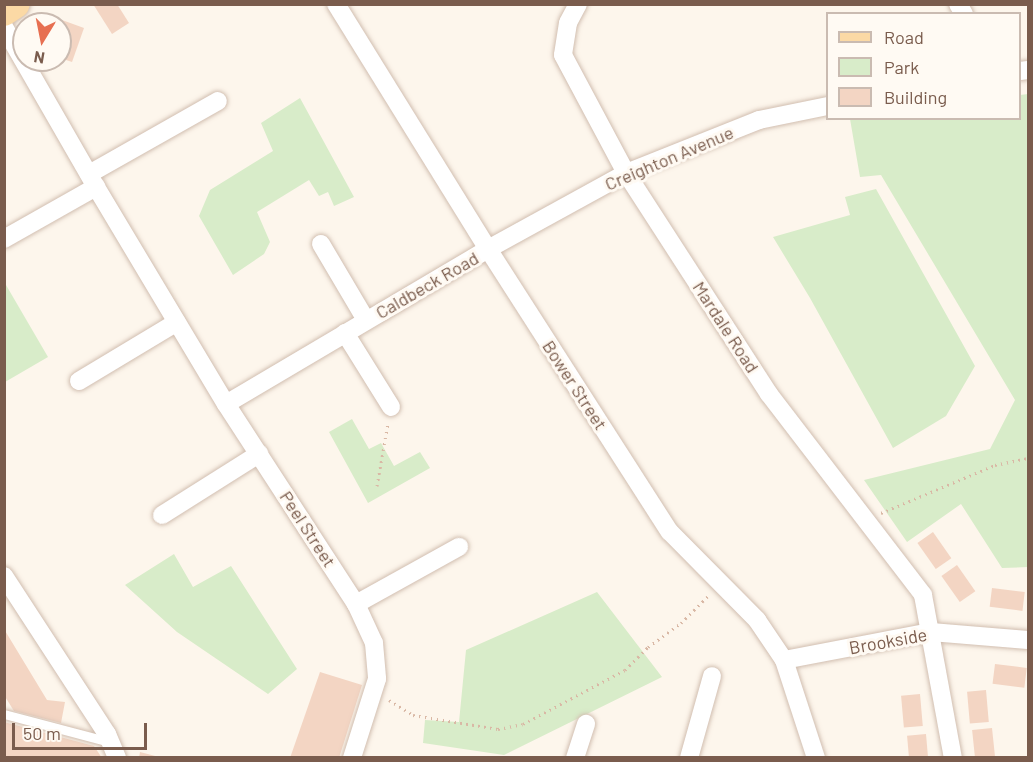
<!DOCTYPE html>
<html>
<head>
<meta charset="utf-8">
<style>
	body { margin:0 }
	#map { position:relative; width:1033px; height:762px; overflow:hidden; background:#fdf6ec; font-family:Barlow,sans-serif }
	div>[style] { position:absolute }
	.green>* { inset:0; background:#d8ecc9 }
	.building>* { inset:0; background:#f3d5c3; transform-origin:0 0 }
	.path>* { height:3px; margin-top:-1.5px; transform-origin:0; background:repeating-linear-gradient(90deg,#d9b8a5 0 1.5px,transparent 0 6px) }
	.roads { filter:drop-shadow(0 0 2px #d1beb0) drop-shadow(0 0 2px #d1beb0) }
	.service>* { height:9px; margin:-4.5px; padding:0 4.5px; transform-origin:4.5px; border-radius:4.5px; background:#fff }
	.minor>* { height:18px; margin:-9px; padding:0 9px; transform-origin:9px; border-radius:9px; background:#fff }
	.primary>* { height:28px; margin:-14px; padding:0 14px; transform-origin:14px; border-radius:14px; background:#fbd9a5 }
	span { translate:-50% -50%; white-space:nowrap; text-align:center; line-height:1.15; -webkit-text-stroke:6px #fffaf3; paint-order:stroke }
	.street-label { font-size:18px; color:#7a5c4d }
	.frame { position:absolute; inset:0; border:6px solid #7a5c4d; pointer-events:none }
	.legend { position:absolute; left:826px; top:12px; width:195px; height:108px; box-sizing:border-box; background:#fffaf3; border:2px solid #cabbb1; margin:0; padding:8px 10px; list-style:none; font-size:18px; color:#7a5c4d }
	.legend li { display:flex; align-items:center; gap:12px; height:30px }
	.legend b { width:30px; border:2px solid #cabbb1 }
	.north { position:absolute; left:12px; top:12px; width:60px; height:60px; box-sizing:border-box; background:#fffaf3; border:2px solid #cabbb1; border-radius:50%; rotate:190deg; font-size:16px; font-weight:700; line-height:24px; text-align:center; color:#7a5c4d }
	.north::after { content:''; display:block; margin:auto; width:21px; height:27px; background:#e76f51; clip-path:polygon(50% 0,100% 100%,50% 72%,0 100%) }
	.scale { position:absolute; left:12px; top:723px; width:135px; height:27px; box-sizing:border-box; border:3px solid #7a5c4d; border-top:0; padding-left:8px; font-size:18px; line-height:21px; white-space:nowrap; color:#7a5c4d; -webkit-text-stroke:4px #fffaf3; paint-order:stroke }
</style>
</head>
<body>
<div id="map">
	<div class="green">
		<div style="clip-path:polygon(1028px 94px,1028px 567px,1002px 568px,961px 504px,907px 542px,864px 480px,990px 449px,1015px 400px,881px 175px,860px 177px,850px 119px,1020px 118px,1020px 95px)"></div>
		<div style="clip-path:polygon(300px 98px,354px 197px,334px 206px,328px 192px,319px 196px,309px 180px,257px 212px,270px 242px,264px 254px,233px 275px,199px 216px,210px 190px,273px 151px,261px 123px)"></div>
		<div style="clip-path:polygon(876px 189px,975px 366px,946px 416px,893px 448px,810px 298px,773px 237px,850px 215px,845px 197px)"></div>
		<div style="clip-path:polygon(6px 285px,48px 357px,5px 382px,4px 286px)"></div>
		<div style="clip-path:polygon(352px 419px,369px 449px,381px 443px,394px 466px,420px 452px,430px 468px,368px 503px,329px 432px)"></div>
		<div style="clip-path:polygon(174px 554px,193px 587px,231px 566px,297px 669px,268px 694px,177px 632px,125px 585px)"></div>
		<div style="clip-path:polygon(597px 592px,662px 677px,504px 755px,423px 743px,425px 720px,459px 722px,466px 650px)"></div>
	</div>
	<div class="building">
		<div style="clip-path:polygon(93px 4px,117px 4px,129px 23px,112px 34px)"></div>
		<div style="clip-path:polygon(62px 20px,84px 28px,72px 62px,60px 58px)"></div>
		<div style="left:933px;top:532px;width:32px;height:19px;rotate:55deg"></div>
		<div style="left:957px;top:565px;width:32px;height:19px;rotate:55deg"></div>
		<div style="left:992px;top:588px;width:33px;height:19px;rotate:7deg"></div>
		<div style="clip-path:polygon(4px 629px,47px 700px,65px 702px,61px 723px,14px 711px,4px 695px)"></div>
		<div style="left:995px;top:664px;width:32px;height:20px;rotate:7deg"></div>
		<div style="clip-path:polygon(320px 672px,362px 685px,339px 758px,290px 758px)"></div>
		<div style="left:986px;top:690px;width:32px;height:19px;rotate:85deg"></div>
		<div style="left:920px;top:694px;width:32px;height:19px;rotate:85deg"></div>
		<div style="clip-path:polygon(4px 722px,94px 746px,102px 758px,4px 758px)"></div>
		<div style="left:992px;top:728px;width:30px;height:20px;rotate:84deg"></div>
		<div style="left:926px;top:734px;width:24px;height:19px;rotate:85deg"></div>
		<div style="clip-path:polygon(140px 752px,159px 757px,159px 758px,139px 758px)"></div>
	</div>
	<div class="path">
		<div style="left:377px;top:486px;width:64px;rotate:-80.1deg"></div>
		<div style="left:881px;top:513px;width:124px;rotate:-22.8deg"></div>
		<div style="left:995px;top:465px;width:34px;rotate:-12deg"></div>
		<div style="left:389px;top:700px;width:28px;rotate:32deg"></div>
		<div style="left:413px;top:715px;width:86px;rotate:9.4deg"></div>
		<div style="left:498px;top:729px;width:25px;rotate:-11deg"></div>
		<div style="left:523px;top:724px;width:115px;rotate:-27.9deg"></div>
		<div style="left:625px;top:670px;width:33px;rotate:-45deg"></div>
		<div style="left:648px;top:647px;width:41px;rotate:-36deg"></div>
		<div style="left:681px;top:623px;width:40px;rotate:-45deg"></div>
	</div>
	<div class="roads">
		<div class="service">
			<div style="left:4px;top:714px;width:110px;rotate:14.8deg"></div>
		</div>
		<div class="minor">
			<div style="left:336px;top:4px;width:288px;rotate:58.2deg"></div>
			<div style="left:488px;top:249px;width:336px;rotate:57.3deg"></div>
			<div style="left:670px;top:532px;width:124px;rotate:45.3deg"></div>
			<div style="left:757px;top:620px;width:48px;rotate:56deg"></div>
			<div style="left:784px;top:660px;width:103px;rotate:71.9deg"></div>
			<div style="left:578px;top:4px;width:21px;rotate:118deg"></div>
			<div style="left:568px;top:23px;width:32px;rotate:99deg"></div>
			<div style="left:563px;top:55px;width:134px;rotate:61.9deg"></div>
			<div style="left:626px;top:173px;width:263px;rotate:57.1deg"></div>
			<div style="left:769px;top:394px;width:253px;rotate:52.5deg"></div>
			<div style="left:923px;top:595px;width:166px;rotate:79.6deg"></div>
			<div style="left:958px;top:4px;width:12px;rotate:59deg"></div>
			<div style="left:4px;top:27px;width:185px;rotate:60.1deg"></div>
			<div style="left:96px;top:187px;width:253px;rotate:59.1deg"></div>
			<div style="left:226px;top:404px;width:239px;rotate:57deg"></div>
			<div style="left:356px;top:604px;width:43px;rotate:65.2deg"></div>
			<div style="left:374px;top:643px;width:36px;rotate:85deg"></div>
			<div style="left:377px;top:679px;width:83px;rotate:107.6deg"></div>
			<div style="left:1020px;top:71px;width:8px;rotate:-7deg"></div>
			<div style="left:89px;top:174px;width:148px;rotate:-29.5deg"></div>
			<div style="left:4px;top:239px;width:106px;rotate:-29.5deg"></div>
			<div style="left:321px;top:244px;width:88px;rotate:59.4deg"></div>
			<div style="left:345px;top:333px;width:87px;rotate:58.1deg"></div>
			<div style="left:79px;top:381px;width:114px;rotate:-31deg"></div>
			<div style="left:226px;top:404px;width:304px;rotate:-30.6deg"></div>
			<div style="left:488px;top:249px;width:158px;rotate:-28.8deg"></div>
			<div style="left:626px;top:173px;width:143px;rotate:-21.7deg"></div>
			<div style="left:759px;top:120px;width:70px;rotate:-11.5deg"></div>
			<div style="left:162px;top:515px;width:115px;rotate:-32.2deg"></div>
			<div style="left:4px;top:576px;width:189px;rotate:56.9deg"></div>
			<div style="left:107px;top:734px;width:26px;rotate:67deg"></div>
			<div style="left:356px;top:604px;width:118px;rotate:-29deg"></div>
			<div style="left:784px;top:660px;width:150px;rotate:-10.8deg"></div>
			<div style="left:931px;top:632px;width:97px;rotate:4.7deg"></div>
			<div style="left:575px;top:758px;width:36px;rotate:-72deg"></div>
			<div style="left:689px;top:758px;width:85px;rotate:-74.3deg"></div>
		</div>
		<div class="primary">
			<div style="left:4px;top:12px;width:14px;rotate:-34deg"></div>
		</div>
	</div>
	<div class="street-label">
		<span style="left:669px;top:158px;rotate:-23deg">Creighton Avenue</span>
		<span style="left:427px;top:285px;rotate:-30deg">Caldbeck Road</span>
		<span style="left:726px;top:327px;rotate:57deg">Mardale Road</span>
		<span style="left:575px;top:385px;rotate:57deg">Bower Street</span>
		<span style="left:308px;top:529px;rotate:57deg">Peel Street</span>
		<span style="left:888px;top:641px;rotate:-10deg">Brookside</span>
	</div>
	<div class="frame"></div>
	<ul class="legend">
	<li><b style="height:8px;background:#fbd9a5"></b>Road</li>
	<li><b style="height:16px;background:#d8ecc9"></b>Park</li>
	<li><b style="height:16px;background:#f3d5c3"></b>Building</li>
	</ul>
	<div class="north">N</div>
	<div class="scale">50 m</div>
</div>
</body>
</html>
